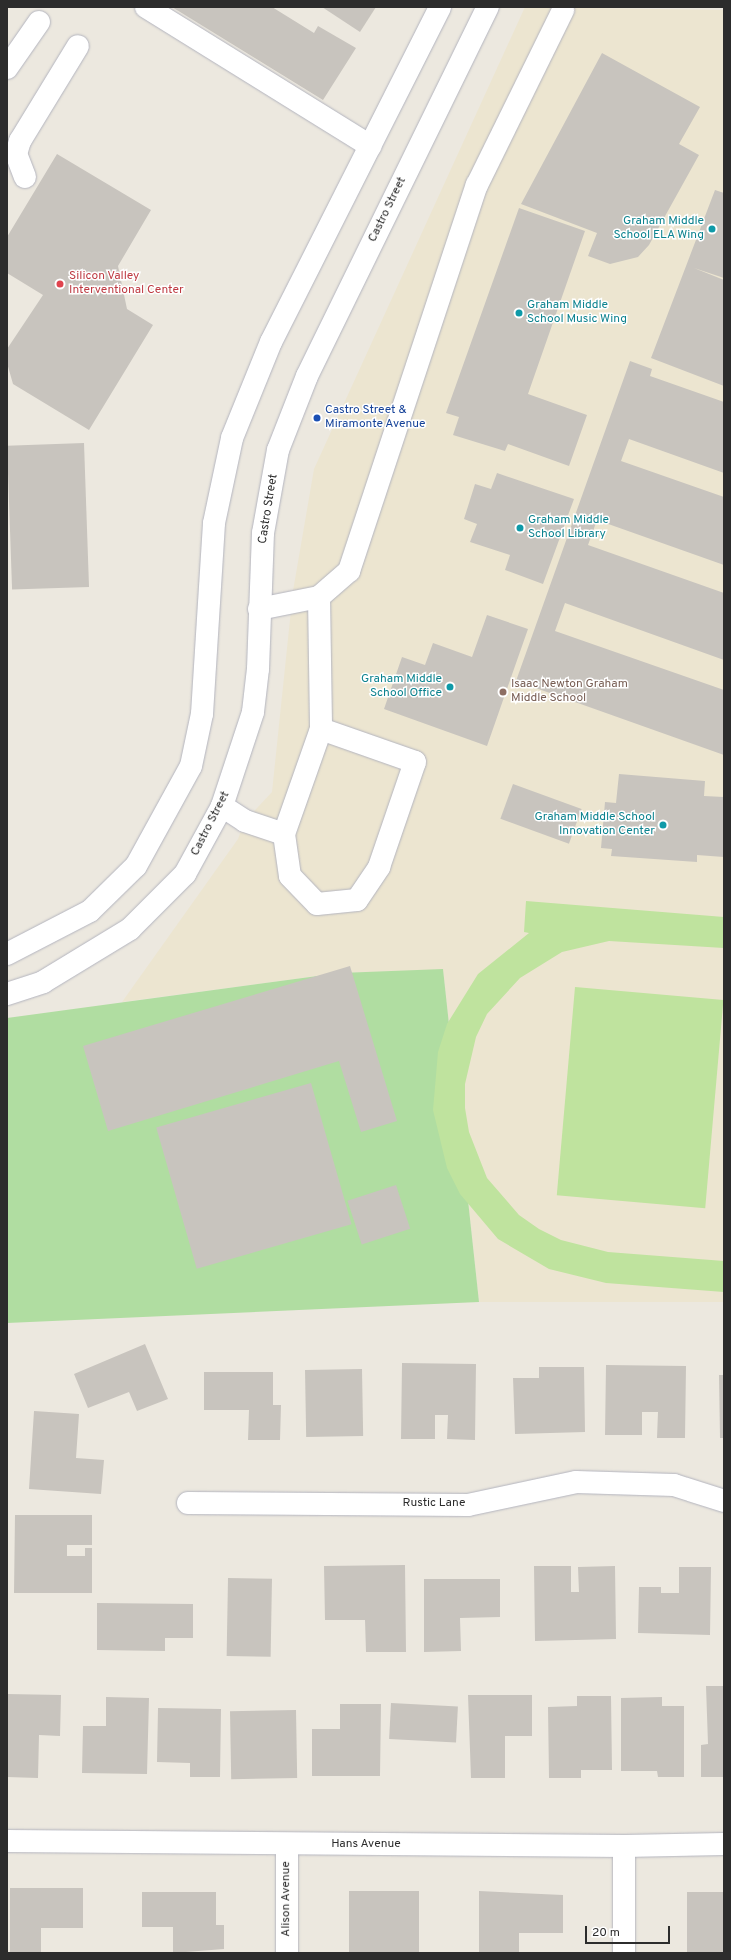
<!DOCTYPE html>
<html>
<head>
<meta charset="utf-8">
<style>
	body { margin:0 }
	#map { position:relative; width:731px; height:1960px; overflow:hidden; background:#ece8df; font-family:Overpass,sans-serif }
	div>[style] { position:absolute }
	.education>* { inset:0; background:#ece5d0 }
	.green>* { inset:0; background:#b0dda1 }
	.pitch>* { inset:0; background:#bfe39e; transform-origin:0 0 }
	.building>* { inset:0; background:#c8c4be; transform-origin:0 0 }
	.roads { filter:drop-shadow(0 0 1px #b3b4be) drop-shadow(0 0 1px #b3b4be) }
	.minor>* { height:22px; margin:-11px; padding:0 11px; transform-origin:11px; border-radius:11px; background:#fff }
	.dots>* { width:11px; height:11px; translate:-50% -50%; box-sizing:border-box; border:2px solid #fff; border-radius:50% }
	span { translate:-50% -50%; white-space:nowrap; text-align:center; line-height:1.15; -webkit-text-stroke:3px #fff; paint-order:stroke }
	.street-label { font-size:12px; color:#2c2c2c }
	.culture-label { font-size:12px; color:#0d838f }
	.right { translate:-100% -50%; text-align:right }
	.left { translate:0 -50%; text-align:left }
	.health-label { font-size:12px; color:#be3a42 }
	.transit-label { font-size:12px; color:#164399 }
	.education-label { font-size:12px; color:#785e54 }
	.frame { position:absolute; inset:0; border:8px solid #2c2c2c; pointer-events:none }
	.scale { position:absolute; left:585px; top:1926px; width:85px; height:18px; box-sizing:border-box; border:2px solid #2c2c2c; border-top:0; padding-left:5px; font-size:12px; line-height:14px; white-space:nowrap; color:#2c2c2c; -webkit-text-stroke:3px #fff; paint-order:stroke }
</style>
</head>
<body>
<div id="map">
	<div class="education">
		<div style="clip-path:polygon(525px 7px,724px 10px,724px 1302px,479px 1302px,443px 970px,340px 973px,122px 1002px,238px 839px,245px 821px,272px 792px,293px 591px,314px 469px)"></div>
	</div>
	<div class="green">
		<div style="clip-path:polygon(443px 969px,479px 1302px,7px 1323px,7px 1018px,340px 973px)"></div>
	</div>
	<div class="pitch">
		<div style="clip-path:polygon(526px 901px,724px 917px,724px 948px,609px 941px,562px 952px,520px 978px,487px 1014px,476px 1037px,465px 1084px,465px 1108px,469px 1132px,487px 1178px,519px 1215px,539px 1229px,561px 1240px,608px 1252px,724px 1261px,724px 1292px,606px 1283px,549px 1269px,498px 1239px,460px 1194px,447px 1168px,433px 1110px,438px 1052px,447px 1024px,478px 974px,529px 933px,524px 932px)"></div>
		<div style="left:575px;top:987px;width:149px;height:209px;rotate:5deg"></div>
	</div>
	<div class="building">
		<div style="clip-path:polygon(172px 7px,272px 7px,314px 33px,318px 26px,356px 48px,323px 100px)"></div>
		<div style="clip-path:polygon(322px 7px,376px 7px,360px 32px)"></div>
		<div style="clip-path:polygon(602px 53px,700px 107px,679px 144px,699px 155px,649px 245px,638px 257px,610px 264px,588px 256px,597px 233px,521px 204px)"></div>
		<div style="clip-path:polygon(57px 154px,151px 210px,118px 266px,127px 309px,153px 325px,89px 430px,13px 384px,7px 363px,7px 349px,43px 295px,7px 273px,7px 237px)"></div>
		<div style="clip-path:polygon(715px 190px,724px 193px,724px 278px,694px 268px,724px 280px,724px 386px,651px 358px)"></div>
		<div style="clip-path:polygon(519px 208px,585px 231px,528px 394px,587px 415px,569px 466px,508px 444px,505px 451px,453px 435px,459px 417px,446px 413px)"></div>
		<div style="clip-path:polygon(630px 361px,652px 369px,650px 376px,724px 402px,724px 473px,629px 439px,621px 461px,724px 497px,724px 565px,597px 520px,588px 545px,724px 593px,724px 660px,565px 603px,555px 631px,724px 690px,724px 755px,516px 681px)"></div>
		<div style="left:84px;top:443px;width:144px;height:77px;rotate:88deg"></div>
		<div style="clip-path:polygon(497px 473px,574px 499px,543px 584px,505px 570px,510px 555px,470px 542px,477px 524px,464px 519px,475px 484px,491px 489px)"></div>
		<div style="clip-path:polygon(487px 615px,528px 629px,487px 746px,384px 709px,402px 657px,425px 665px,433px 643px,472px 657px)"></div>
		<div style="clip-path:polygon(619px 774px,705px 781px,704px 796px,724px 797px,724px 857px,697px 855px,697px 862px,611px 856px,612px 849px,601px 848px,605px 802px,616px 803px)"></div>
		<div style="left:513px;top:784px;width:73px;height:37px;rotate:20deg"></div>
		<div style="clip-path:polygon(350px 966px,397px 1121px,361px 1132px,339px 1061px,108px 1131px,83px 1046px)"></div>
		<div style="left:311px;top:1083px;width:147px;height:161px;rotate:74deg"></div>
		<div style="left:396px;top:1185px;width:46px;height:51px;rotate:72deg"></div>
		<div style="clip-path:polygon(145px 1344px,168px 1399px,137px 1411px,129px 1392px,88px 1408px,74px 1374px)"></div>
		<div style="clip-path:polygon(402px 1363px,476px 1364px,475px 1440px,447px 1439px,448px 1415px,435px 1415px,435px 1439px,401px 1439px)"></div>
		<div style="clip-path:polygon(606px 1365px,686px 1366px,685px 1438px,657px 1438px,658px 1412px,642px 1412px,642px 1435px,605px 1435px)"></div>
		<div style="clip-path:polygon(539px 1367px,584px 1367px,585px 1432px,515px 1434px,513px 1378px,539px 1378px)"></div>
		<div style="left:362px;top:1369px;width:67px;height:57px;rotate:89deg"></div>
		<div style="clip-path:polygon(204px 1372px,273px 1372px,273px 1405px,281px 1405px,280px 1440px,248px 1440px,249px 1410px,204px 1410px)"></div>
		<div style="clip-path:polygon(719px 1375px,724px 1375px,724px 1438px,720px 1438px)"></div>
		<div style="clip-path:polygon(34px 1411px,79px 1414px,76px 1458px,104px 1460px,101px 1494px,29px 1489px)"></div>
		<div style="clip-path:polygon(15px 1515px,92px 1515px,92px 1545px,67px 1545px,67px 1556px,85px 1556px,85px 1548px,92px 1548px,92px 1593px,14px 1593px)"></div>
		<div style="clip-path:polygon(405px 1565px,406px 1652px,366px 1652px,365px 1620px,325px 1620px,324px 1566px)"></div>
		<div style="clip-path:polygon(534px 1566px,571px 1566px,571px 1592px,579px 1592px,578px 1567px,615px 1566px,616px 1639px,535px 1641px)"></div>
		<div style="clip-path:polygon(679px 1567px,711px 1567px,710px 1635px,638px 1633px,639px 1587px,661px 1587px,661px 1593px,679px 1593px)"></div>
		<div style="left:228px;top:1578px;width:44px;height:78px;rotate:1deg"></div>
		<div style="clip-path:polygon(424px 1579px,500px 1579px,500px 1617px,460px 1618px,461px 1651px,424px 1652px)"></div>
		<div style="clip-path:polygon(97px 1603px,193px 1604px,193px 1638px,165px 1638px,165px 1651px,97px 1650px)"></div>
		<div style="clip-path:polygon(706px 1686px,724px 1686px,724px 1777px,701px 1777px,701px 1745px,708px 1744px)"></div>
		<div style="clip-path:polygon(7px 1694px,61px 1695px,60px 1736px,39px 1735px,38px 1778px,7px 1777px)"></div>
		<div style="clip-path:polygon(468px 1695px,532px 1695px,532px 1736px,505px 1736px,505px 1778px,471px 1778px)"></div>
		<div style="clip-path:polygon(577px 1696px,611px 1696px,612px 1770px,581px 1770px,581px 1778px,549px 1778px,548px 1707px,577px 1706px)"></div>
		<div style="clip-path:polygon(106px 1697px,149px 1698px,147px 1774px,82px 1773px,83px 1726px,106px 1726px)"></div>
		<div style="clip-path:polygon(662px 1697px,662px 1706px,684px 1706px,684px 1777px,658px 1777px,657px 1771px,621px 1771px,621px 1698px)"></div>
		<div style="left:391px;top:1703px;width:67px;height:36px;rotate:3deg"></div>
		<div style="clip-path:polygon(340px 1704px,381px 1704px,380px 1776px,312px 1776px,312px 1729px,340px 1729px)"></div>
		<div style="clip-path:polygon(158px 1708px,221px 1709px,220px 1777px,190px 1777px,190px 1763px,157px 1762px)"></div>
		<div style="left:296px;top:1710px;width:68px;height:66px;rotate:89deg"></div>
		<div style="clip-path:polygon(10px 1888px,83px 1888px,83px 1928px,41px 1928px,41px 1953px,10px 1953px)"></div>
		<div style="left:349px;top:1891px;width:70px;height:62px"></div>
		<div style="clip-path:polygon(479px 1891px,563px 1895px,563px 1933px,519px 1933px,519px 1953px,479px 1953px)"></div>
		<div style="clip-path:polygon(142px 1892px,216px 1892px,216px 1925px,224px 1925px,224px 1949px,173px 1953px,173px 1927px,142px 1927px)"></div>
		<div style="left:687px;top:1892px;width:37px;height:61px"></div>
	</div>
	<div class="roads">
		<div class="minor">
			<div style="left:146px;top:7px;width:264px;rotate:31.8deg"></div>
			<div style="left:7px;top:68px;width:56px;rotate:-55.2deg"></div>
			<div style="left:25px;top:177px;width:25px;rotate:-111deg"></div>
			<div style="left:16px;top:154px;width:14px;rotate:-73deg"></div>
			<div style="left:20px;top:141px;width:111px;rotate:-58.6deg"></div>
			<div style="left:319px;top:597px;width:132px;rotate:89.1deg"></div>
			<div style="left:259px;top:609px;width:61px;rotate:-11.3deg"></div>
			<div style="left:319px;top:597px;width:40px;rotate:-41deg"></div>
			<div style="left:349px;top:571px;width:407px;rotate:-71.7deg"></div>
			<div style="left:477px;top:185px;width:195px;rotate:-63.8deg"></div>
			<div style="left:222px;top:806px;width:27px;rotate:33deg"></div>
			<div style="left:245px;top:821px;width:41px;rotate:18.4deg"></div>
			<div style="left:284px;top:834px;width:42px;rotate:81.9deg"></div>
			<div style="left:290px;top:876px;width:39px;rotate:46deg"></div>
			<div style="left:317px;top:904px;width:40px;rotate:-5.7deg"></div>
			<div style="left:357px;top:900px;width:40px;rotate:-56deg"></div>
			<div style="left:379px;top:867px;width:111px;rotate:-71.1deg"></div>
			<div style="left:415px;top:762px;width:100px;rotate:-160.7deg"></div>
			<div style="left:321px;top:729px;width:111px;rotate:109.4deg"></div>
			<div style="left:7px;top:954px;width:93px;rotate:-27.4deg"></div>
			<div style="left:90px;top:911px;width:64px;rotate:-44.4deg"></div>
			<div style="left:136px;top:866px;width:114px;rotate:-61.2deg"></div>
			<div style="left:191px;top:766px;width:53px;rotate:-78.1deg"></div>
			<div style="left:202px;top:714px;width:191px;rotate:-86.4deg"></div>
			<div style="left:214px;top:523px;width:87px;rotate:-78deg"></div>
			<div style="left:232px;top:438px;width:104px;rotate:-67.9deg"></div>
			<div style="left:271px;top:342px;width:375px;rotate:-63.2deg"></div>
			<div style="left:7px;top:994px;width:38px;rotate:-18deg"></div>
			<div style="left:43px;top:982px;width:102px;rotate:-31.3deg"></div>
			<div style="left:130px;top:929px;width:78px;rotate:-45deg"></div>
			<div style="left:185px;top:874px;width:77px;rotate:-61.4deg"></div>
			<div style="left:222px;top:806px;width:99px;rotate:-71.7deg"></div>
			<div style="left:253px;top:712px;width:43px;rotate:-83.4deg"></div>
			<div style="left:258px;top:669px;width:136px;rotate:-87.9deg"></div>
			<div style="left:263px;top:533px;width:84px;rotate:-79.8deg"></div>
			<div style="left:278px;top:450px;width:79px;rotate:-68.6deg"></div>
			<div style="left:307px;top:376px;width:411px;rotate:-63.9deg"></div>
			<div style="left:188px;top:1503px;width:280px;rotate:0.4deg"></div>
			<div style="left:468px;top:1505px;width:110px;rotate:-12deg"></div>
			<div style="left:576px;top:1482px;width:98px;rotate:1.8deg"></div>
			<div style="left:674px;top:1485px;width:52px;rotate:17.7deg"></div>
			<div style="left:7px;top:1841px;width:617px;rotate:0.46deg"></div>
			<div style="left:624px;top:1846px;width:100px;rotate:-1.1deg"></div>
			<div style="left:287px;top:1844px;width:109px;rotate:90deg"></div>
			<div style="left:624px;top:1846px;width:107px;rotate:90deg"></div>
		</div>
	</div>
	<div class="dots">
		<div style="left:712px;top:229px;background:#0f9aa8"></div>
		<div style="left:60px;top:284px;background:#e0444e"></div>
		<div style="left:519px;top:313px;background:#0f9aa8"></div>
		<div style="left:317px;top:418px;background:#1a4fb4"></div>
		<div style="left:520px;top:528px;background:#0f9aa8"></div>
		<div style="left:450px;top:687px;background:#0f9aa8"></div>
		<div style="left:503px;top:692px;background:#8d6e63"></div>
		<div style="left:663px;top:825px;background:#0f9aa8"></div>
	</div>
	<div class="street-label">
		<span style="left:388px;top:210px;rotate:-64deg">Castro Street</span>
		<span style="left:269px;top:509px;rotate:-81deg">Castro Street</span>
		<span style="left:211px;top:824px;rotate:-63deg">Castro Street</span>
		<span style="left:434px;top:1504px">Rustic Lane</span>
		<span style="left:366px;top:1845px">Hans Avenue</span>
		<span style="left:287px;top:1899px;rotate:-90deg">Alison Avenue</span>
	</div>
	<div class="culture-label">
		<span class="right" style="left:704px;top:229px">Graham Middle<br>School ELA Wing</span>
		<span class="left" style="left:527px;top:313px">Graham Middle<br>School Music Wing</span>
		<span class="left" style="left:528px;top:528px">Graham Middle<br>School Library</span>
		<span class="right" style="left:442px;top:687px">Graham Middle<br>School Office</span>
		<span class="right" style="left:655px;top:825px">Graham Middle School<br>Innovation Center</span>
	</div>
	<div class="health-label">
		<span class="left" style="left:69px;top:284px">Silicon Valley<br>Interventional Center</span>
	</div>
	<div class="transit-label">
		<span class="left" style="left:325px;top:418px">Castro Street &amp;<br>Miramonte Avenue</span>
	</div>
	<div class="education-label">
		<span class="left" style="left:511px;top:692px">Isaac Newton Graham<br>Middle School</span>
	</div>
	<div class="frame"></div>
	<div class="scale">20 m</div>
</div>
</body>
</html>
